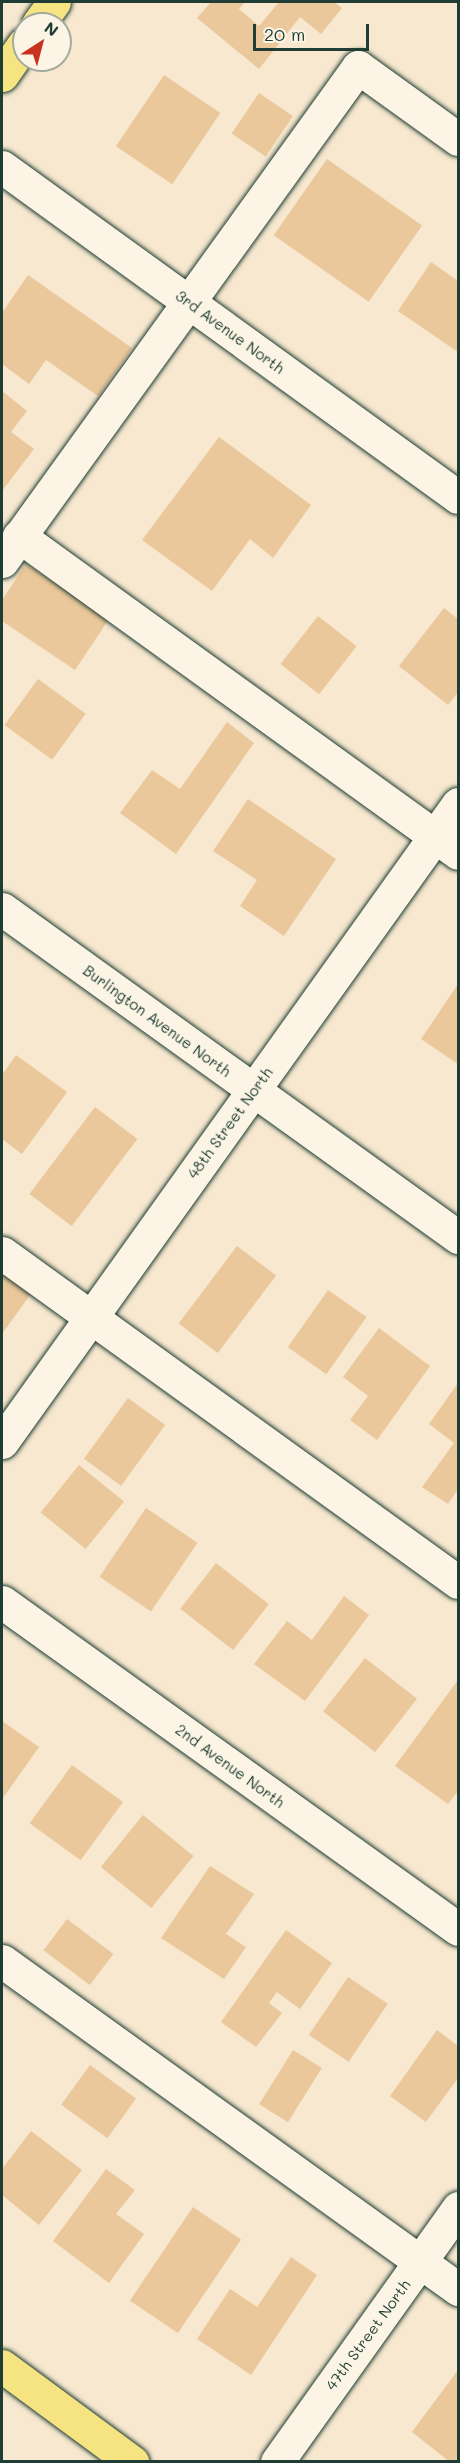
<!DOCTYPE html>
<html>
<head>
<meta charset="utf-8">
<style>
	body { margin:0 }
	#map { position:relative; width:460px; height:2463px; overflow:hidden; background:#f7e8cf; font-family:Mali,sans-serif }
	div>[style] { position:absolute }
	.building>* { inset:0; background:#eac89b; transform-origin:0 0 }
	.roads { filter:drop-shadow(0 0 2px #1f3d34) drop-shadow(0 0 2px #1f3d34) }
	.minor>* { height:33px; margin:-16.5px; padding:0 16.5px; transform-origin:16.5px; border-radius:16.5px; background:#fcf5e5 }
	.major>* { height:33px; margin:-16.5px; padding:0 16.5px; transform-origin:16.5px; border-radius:16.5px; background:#f6e381 }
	span { translate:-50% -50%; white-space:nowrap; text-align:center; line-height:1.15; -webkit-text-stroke:4.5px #fcf5e5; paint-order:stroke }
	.street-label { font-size:15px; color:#1f3d34 }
	.frame { position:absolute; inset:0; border:3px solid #1f3d34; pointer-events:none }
	.north { position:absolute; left:12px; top:12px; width:60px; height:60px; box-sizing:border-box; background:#fcf5e5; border:2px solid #a4ab9e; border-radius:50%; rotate:36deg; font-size:16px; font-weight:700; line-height:24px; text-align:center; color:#1f3d34 }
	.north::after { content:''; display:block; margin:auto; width:21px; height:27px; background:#c8321e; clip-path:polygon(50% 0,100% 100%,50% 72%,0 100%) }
	.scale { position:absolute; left:253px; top:24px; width:116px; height:27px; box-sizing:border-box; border:3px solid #1f3d34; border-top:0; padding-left:8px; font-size:18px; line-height:21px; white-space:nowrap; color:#1f3d34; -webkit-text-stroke:4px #fcf5e5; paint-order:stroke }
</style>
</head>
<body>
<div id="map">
	<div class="building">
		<div style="clip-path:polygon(211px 2px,245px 2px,239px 9px,259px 26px,279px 2px,334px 2px,342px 8px,321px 34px,300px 17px,259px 69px,197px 18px)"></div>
		<div style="left:164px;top:75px;width:68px;height:86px;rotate:34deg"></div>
		<div style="left:259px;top:93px;width:41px;height:49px;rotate:34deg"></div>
		<div style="left:327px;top:159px;width:116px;height:93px;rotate:35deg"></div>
		<div style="clip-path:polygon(431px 262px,458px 281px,458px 352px,398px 311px)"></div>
		<div style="clip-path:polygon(28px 275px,132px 348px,98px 396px,46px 360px,29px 384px,2px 364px,2px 313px)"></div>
		<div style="clip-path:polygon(2px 391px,27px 411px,11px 432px,34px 449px,2px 491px)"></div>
		<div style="clip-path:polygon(219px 437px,311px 505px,273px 558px,250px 539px,212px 591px,142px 540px)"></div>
		<div style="clip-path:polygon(26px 564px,109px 619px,75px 670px,2px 621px,2px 600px)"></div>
		<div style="clip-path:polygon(444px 608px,458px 619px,458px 692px,448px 705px,399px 666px)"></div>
		<div style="left:318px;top:616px;width:49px;height:61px;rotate:38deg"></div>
		<div style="left:38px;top:679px;width:59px;height:57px;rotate:36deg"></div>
		<div style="clip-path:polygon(227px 722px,254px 743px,176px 854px,120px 813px,152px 770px,180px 789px)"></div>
		<div style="clip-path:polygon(248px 799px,336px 859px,284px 936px,240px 906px,257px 880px,213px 851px)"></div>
		<div style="clip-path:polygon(458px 984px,458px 1064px,421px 1039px)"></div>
		<div style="clip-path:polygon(16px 1055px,67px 1092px,22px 1154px,2px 1139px,2px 1075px)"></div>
		<div style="left:95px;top:1107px;width:53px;height:109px;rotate:37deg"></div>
		<div style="left:237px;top:1246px;width:49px;height:97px;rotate:37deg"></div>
		<div style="clip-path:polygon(2px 1268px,33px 1291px,2px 1334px)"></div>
		<div style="left:328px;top:1290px;width:47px;height:70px;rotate:35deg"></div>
		<div style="clip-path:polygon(379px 1328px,430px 1366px,377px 1440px,350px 1420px,368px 1396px,343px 1377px)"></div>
		<div style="clip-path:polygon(458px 1383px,458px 1489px,448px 1504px,422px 1487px,454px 1443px,429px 1424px)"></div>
		<div style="left:128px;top:1398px;width:46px;height:75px;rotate:36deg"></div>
		<div style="left:79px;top:1465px;width:58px;height:61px;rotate:39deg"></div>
		<div style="left:146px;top:1508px;width:62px;height:83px;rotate:34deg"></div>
		<div style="left:216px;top:1563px;width:67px;height:58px;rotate:38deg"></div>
		<div style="clip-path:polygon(344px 1596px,369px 1615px,305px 1701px,254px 1664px,287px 1621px,312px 1640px)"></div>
		<div style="left:365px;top:1658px;width:66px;height:68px;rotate:38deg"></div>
		<div style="clip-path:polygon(458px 1680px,458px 1791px,448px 1804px,395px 1766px)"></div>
		<div style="clip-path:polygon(2px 1721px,39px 1747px,3px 1798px,2px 1797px)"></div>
		<div style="left:72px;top:1765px;width:63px;height:72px;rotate:36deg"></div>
		<div style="left:143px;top:1815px;width:65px;height:67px;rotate:39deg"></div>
		<div style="clip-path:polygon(210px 1866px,254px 1894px,226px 1934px,246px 1947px,224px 1979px,161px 1938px)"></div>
		<div style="left:67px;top:1919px;width:58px;height:39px;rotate:37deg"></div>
		<div style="clip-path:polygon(286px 1930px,332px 1963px,300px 2009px,277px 1992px,269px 2003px,282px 2013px,256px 2047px,221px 2022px)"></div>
		<div style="left:348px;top:1977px;width:48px;height:70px;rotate:34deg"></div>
		<div style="clip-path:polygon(437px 2030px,458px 2046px,458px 2078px,426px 2122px,390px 2096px)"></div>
		<div style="left:293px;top:2050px;width:34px;height:64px;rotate:32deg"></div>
		<div style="left:90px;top:2065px;width:57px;height:49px;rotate:36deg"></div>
		<div style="clip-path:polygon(31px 2131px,82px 2170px,39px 2225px,2px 2195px,2px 2169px)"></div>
		<div style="clip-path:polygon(106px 2169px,135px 2190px,116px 2214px,144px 2234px,109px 2283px,53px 2241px)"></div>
		<div style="left:193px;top:2207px;width:58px;height:113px;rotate:34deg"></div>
		<div style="clip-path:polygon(291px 2257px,317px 2275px,251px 2375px,197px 2339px,230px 2289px,257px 2307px)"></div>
		<div style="clip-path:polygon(458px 2370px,458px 2459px,450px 2462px,412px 2432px)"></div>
	</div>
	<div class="roads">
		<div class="minor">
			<div style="left:2px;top:167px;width:563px;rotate:35.89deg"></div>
			<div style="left:19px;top:536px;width:541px;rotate:35.83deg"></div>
			<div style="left:2px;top:561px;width:609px;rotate:-54.22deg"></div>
			<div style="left:358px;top:67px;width:123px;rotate:35.8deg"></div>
			<div style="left:2px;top:909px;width:562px;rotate:35.73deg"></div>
			<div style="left:2px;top:1253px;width:562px;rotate:35.81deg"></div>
			<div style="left:2px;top:1442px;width:784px;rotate:-54.45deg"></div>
			<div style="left:2px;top:1602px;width:561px;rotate:35.64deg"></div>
			<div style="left:2px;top:1961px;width:562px;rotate:35.73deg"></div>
			<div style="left:277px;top:2462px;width:312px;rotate:-54.5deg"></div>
		</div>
		<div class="major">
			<div style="left:38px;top:24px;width:27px;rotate:-54deg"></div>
			<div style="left:2px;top:75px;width:38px;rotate:-55deg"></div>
			<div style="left:2px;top:2366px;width:162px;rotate:36.4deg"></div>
		</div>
	</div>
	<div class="street-label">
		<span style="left:230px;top:332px;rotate:36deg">3rd Avenue North</span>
		<span style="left:157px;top:1021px;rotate:36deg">Burlington Avenue North</span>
		<span style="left:230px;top:1123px;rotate:-54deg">48th Street North</span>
		<span style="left:230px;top:1766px;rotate:36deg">2nd Avenue North</span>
		<span style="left:368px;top:2335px;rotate:-54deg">47th Street North</span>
	</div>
	<div class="frame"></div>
	<div class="north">N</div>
	<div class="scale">20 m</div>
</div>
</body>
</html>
